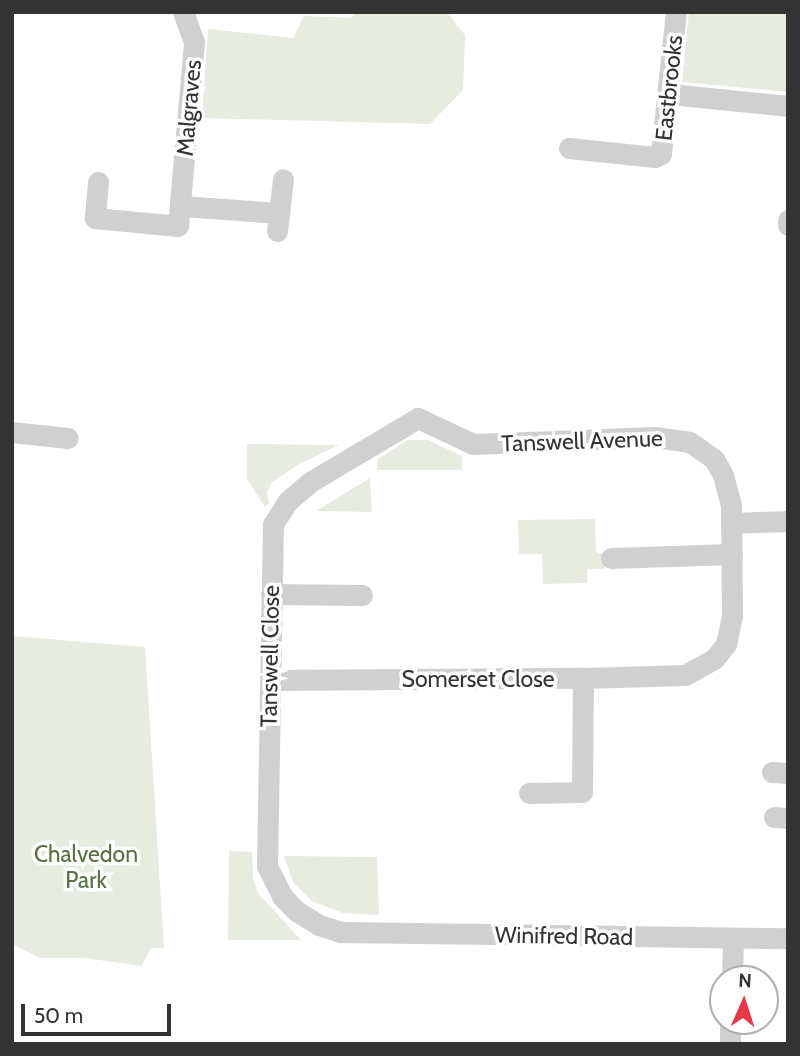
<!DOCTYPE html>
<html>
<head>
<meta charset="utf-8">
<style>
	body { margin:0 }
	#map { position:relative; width:800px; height:1056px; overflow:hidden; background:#fff; font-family:Cabin,sans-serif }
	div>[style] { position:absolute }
	.green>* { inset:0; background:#e6ecdf }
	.minor>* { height:21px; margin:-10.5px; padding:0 10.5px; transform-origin:10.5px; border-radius:10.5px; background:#d0d0d0 }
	span { translate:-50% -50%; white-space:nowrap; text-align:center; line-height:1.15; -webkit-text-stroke:7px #fff; paint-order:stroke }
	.street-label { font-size:23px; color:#333 }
	.park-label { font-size:23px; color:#56703f }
	.frame { position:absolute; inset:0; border:14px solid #333; pointer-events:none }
	.north { position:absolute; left:709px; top:965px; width:70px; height:70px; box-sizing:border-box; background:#fff; border:2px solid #adadad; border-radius:50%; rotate:3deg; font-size:19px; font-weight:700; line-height:28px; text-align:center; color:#333 }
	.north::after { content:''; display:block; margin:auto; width:24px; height:32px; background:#e63946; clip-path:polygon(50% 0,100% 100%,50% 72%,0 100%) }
	.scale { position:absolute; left:21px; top:1004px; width:150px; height:32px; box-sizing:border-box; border:4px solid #333; border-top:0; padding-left:9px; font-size:21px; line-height:24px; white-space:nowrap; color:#333; -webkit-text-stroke:5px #fff; paint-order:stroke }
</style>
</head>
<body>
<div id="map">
	<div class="green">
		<div style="clip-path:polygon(355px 12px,439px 12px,449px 15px,465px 35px,463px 90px,430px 124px,202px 118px,208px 29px,293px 38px,304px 16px,351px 18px)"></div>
		<div style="clip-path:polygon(689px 12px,788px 12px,788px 92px,682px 82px)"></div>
		<div style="clip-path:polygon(408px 440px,428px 440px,462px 456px,462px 470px,377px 470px,378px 459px)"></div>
		<div style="clip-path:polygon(247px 444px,339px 445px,299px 464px,271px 483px,267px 492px,269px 503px,265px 507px,247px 479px)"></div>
		<div style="clip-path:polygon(370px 478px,372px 512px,316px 511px)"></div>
		<div style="clip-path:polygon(595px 519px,596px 552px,605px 556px,605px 569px,587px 569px,587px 583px,543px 584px,542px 554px,519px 554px,518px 520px)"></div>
		<div style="clip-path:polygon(12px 636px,145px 647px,164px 948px,151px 948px,142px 966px,85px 958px,40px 958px,12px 944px)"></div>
		<div style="clip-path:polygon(229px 851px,252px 852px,253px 878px,258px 893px,301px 940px,228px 940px)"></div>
		<div style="clip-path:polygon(284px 856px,377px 857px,379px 915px,343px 913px,312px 901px,293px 882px)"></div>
	</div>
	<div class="minor">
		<div style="left:670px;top:94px;width:119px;rotate:5.8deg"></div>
		<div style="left:569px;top:148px;width:86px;rotate:6deg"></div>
		<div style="left:655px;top:157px;width:7px;rotate:-27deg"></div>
		<div style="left:661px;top:154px;width:143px;rotate:-84deg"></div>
		<div style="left:98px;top:182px;width:36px;rotate:95deg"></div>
		<div style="left:95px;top:218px;width:83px;rotate:5.5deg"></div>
		<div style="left:178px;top:226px;width:185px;rotate:-85deg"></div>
		<div style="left:194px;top:42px;width:32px;rotate:-110deg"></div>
		<div style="left:181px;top:206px;width:98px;rotate:4.1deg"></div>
		<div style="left:788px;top:220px;width:5px;rotate:90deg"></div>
		<div style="left:277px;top:231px;width:52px;rotate:-83.4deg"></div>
		<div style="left:12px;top:432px;width:56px;rotate:6.1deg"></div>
		<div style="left:731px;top:523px;width:57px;rotate:-2deg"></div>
		<div style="left:611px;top:558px;width:121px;rotate:-1.9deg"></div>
		<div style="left:271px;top:594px;width:91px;rotate:0.6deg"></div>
		<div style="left:271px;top:680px;width:312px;rotate:-0.4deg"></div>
		<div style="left:583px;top:678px;width:102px;rotate:-1.7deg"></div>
		<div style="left:685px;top:675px;width:33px;rotate:-29deg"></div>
		<div style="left:714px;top:659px;width:19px;rotate:-51deg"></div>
		<div style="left:726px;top:644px;width:29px;rotate:-78deg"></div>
		<div style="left:732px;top:616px;width:111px;rotate:-90.5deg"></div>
		<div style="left:731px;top:505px;width:31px;rotate:-105deg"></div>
		<div style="left:723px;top:475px;width:18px;rotate:-119deg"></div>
		<div style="left:714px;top:459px;width:29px;rotate:-145deg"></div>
		<div style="left:690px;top:442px;width:35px;rotate:-172deg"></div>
		<div style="left:655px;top:437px;width:182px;rotate:177.8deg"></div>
		<div style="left:473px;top:444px;width:61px;rotate:-154.7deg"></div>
		<div style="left:418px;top:418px;width:126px;rotate:149.3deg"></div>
		<div style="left:310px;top:482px;width:29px;rotate:139deg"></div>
		<div style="left:288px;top:501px;width:27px;rotate:123deg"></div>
		<div style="left:273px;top:524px;width:342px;rotate:91deg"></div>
		<div style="left:267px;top:866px;width:34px;rotate:63deg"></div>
		<div style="left:282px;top:896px;width:19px;rotate:47deg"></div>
		<div style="left:295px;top:910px;width:28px;rotate:32deg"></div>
		<div style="left:319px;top:925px;width:22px;rotate:18deg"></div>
		<div style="left:340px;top:932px;width:448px;rotate:0.8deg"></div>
		<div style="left:772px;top:772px;width:16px;rotate:4deg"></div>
		<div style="left:529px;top:793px;width:53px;rotate:-1.1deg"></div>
		<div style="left:582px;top:792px;width:114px;rotate:-89.5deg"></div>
		<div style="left:774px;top:817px;width:14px;rotate:4deg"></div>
		<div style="left:732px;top:979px;width:40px;rotate:-88.6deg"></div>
		<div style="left:730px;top:1044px;width:23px;rotate:-90deg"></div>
	</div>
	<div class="street-label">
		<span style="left:669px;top:88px;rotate:-84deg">Eastbrooks</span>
		<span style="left:189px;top:108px;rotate:-85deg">Malgraves</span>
		<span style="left:582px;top:441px;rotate:-2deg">Tanswell Avenue</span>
		<span style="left:270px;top:656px;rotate:-89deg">Tanswell Close</span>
		<span style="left:478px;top:679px">Somerset Close</span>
		<span style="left:564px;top:936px;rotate:1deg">Winifred Road</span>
	</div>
	<div class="park-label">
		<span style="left:86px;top:867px">Chalvedon<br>Park</span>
	</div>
	<div class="frame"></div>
	<div class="north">N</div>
	<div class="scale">50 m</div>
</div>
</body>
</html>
